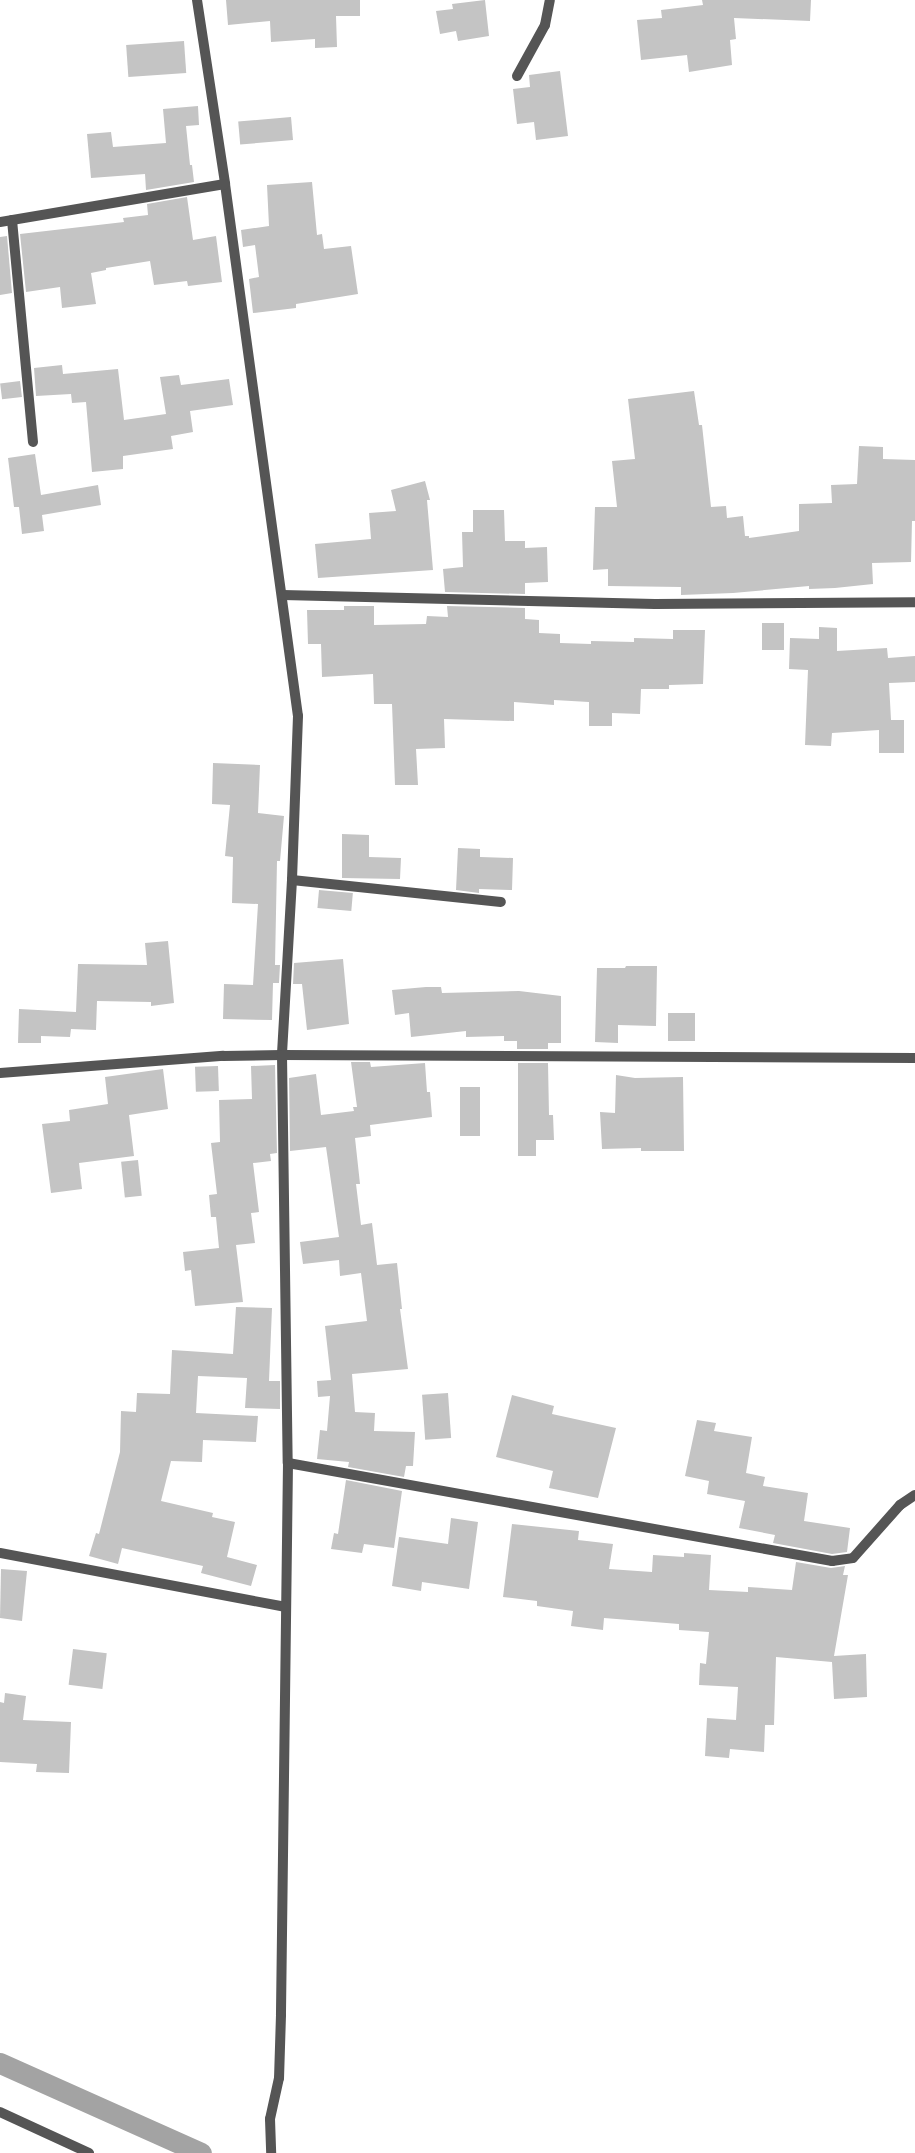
<!DOCTYPE html>
<html>
<head>
<meta charset="utf-8">
<style>
	body { margin:0 }
	#map { position:relative; width:915px; height:2153px; overflow:hidden; background:#fff; font-family:"Titillium Web",sans-serif }
	div>[style] { position:absolute }
	.canal>* { height:21px; margin:-10.5px; padding:0 10.5px; transform-origin:10.5px; border-radius:10.5px; background:#a3a3a3 }
	.building>* { inset:0; background:#c4c4c4; transform-origin:0 0 }
	.minor>* { height:10px; margin:-5px; padding:0 5px; transform-origin:5px; border-radius:5px; background:#555 }
	.tertiary>* { height:10px; margin:-5px; padding:0 5px; transform-origin:5px; border-radius:5px; background:#555 }
	span { translate:-50% -50%; white-space:nowrap; text-align:center; line-height:1.15; -webkit-text-stroke:5px #fff; paint-order:stroke }
</style>
</head>
<body>
<div id="map">
	<div class="canal">
		<div style="left:0;top:2063px;width:220px;rotate:24.1deg"></div>
	</div>
	<div class="building">
		<div style="clip-path:polygon(226px 0,360px 0,360px 16px,336px 16px,337px 47px,315px 48px,315px 39px,271px 42px,270px 21px,228px 25px)"></div>
		<div style="clip-path:polygon(485px 0,489px 36px,458px 41px,456px 31px,440px 34px,436px 11px,453px 9px,452px 4px)"></div>
		<div style="clip-path:polygon(702px 0,811px 0,810px 21px,734px 18px,736px 39px,730px 40px,732px 65px,689px 72px,687px 55px,641px 60px,637px 20px,662px 18px,661px 10px,703px 5px)"></div>
		<div style="left:184px;top:41px;width:32px;height:58px;rotate:86deg"></div>
		<div style="clip-path:polygon(560px 71px,568px 136px,536px 140px,534px 122px,517px 124px,513px 89px,530px 87px,529px 75px)"></div>
		<div style="clip-path:polygon(198px 106px,199px 125px,186px 126px,190px 165px,192px 165px,194px 182px,146px 190px,145px 174px,91px 178px,87px 134px,111px 132px,113px 147px,166px 143px,163px 109px)"></div>
		<div style="left:291px;top:117px;width:23px;height:53px;rotate:85deg"></div>
		<div style="clip-path:polygon(312px 182px,317px 235px,322px 234px,324px 249px,351px 246px,358px 294px,296px 304px,296px 308px,253px 313px,249px 279px,259px 277px,255px 245px,243px 247px,241px 230px,269px 226px,267px 185px)"></div>
		<div style="clip-path:polygon(187px 197px,193px 240px,216px 236px,222px 282px,188px 286px,187px 281px,154px 285px,150px 261px,106px 268px,106px 270px,91px 273px,96px 304px,62px 308px,60px 287px,26px 292px,20px 234px,124px 222px,123px 218px,148px 215px,147px 204px)"></div>
		<div style="clip-path:polygon(7px 236px,12px 293px,0 295px,0 237px)"></div>
		<div style="clip-path:polygon(62px 365px,63px 374px,118px 369px,124px 420px,166px 414px,160px 377px,179px 375px,181px 385px,229px 379px,233px 405px,190px 411px,193px 432px,171px 436px,173px 449px,123px 456px,123px 469px,92px 472px,86px 402px,72px 403px,71px 394px,36px 396px,34px 368px)"></div>
		<div style="left:20px;top:381px;width:16px;height:20px;rotate:83deg"></div>
		<div style="clip-path:polygon(694px 391px,699px 425px,702px 425px,711px 507px,726px 506px,727px 518px,743px 516px,745px 536px,749px 536px,749px 538px,799px 531px,799px 504px,832px 503px,831px 485px,857px 484px,859px 446px,883px 447px,883px 459px,915px 460px,915px 521px,912px 521px,911px 562px,872px 563px,873px 584px,835px 588px,809px 589px,809px 586px,733px 593px,681px 595px,681px 587px,608px 586px,608px 569px,593px 570px,595px 507px,617px 507px,612px 461px,635px 459px,628px 399px)"></div>
		<div style="clip-path:polygon(35px 454px,41px 495px,98px 485px,101px 505px,42px 515px,44px 531px,22px 534px,19px 507px,14px 507px,8px 458px)"></div>
		<div style="clip-path:polygon(425px 481px,430px 500px,427px 500px,433px 570px,318px 578px,315px 544px,371px 539px,369px 513px,396px 511px,391px 490px)"></div>
		<div style="clip-path:polygon(473px 510px,504px 510px,505px 541px,525px 541px,525px 548px,547px 547px,548px 582px,525px 583px,525px 594px,445px 592px,443px 569px,463px 567px,462px 532px,473px 532px)"></div>
		<div style="clip-path:polygon(344px 606px,374px 606px,374px 625px,426px 624px,427px 616px,448px 617px,447px 606px,525px 608px,525px 619px,539px 620px,539px 633px,560px 634px,560px 643px,591px 644px,591px 641px,634px 642px,634px 638px,673px 639px,673px 630px,705px 630px,703px 684px,669px 685px,669px 689px,641px 689px,640px 714px,612px 713px,612px 726px,589px 726px,589px 702px,554px 700px,554px 705px,514px 702px,514px 721px,444px 719px,445px 748px,416px 749px,418px 785px,395px 785px,392px 704px,374px 704px,373px 674px,322px 677px,321px 644px,308px 644px,307px 610px,344px 610px)"></div>
		<div style="left:762px;top:623px;width:22px;height:27px"></div>
		<div style="clip-path:polygon(819px 627px,837px 628px,837px 651px,887px 648px,888px 658px,915px 656px,915px 682px,889px 683px,891px 720px,904px 720px,904px 753px,879px 753px,879px 730px,832px 733px,831px 746px,805px 745px,808px 670px,789px 669px,790px 638px,819px 639px)"></div>
		<div style="clip-path:polygon(213px 763px,260px 765px,258px 813px,284px 816px,280px 861px,277px 861px,275px 965px,280px 965px,279px 983px,273px 983px,272px 1020px,223px 1019px,224px 984px,253px 985px,258px 904px,232px 903px,233px 857px,225px 856px,230px 805px,212px 804px)"></div>
		<div style="clip-path:polygon(342px 834px,369px 835px,369px 857px,401px 858px,400px 879px,342px 878px)"></div>
		<div style="clip-path:polygon(458px 848px,480px 849px,480px 857px,513px 858px,512px 890px,479px 889px,479px 893px,456px 890px)"></div>
		<div style="left:319px;top:890px;width:34px;height:18px;rotate:5deg"></div>
		<div style="clip-path:polygon(168px 941px,174px 1003px,151px 1006px,151px 1002px,97px 1001px,96px 1030px,71px 1029px,70px 1037px,41px 1036px,41px 1043px,18px 1043px,19px 1009px,76px 1012px,78px 964px,147px 965px,145px 943px)"></div>
		<div style="clip-path:polygon(343px 959px,349px 1024px,307px 1030px,302px 984px,293px 984px,294px 963px)"></div>
		<div style="clip-path:polygon(626px 966px,657px 966px,656px 1026px,618px 1025px,618px 1043px,595px 1042px,597px 968px,625px 968px)"></div>
		<div style="clip-path:polygon(426px 987px,441px 987px,442px 993px,519px 991px,561px 996px,561px 1043px,548px 1043px,548px 1049px,517px 1049px,517px 1041px,504px 1041px,504px 1036px,466px 1037px,466px 1031px,411px 1037px,409px 1013px,395px 1015px,392px 990px)"></div>
		<div style="left:668px;top:1013px;width:27px;height:28px"></div>
		<div style="clip-path:polygon(351px 1062px,370px 1062px,371px 1067px,425px 1063px,427px 1092px,430px 1092px,432px 1117px,370px 1125px,371px 1136px,355px 1138px,360px 1184px,356px 1184px,361px 1225px,372px 1223px,377px 1265px,397px 1263px,402px 1309px,400px 1309px,408px 1369px,352px 1374px,355px 1412px,375px 1413px,374px 1431px,415px 1432px,413px 1466px,406px 1466px,404px 1477px,348px 1467px,349px 1462px,317px 1459px,320px 1430px,327px 1431px,330px 1396px,318px 1397px,317px 1381px,331px 1380px,325px 1326px,367px 1321px,361px 1273px,340px 1276px,339px 1260px,303px 1264px,300px 1242px,339px 1237px,326px 1147px,290px 1151px,289px 1078px,316px 1074px,321px 1115px,354px 1111px,353px 1107px,357px 1107px)"></div>
		<div style="clip-path:polygon(518px 1063px,548px 1063px,549px 1115px,553px 1115px,554px 1140px,536px 1140px,536px 1156px,518px 1156px)"></div>
		<div style="clip-path:polygon(275px 1065px,277px 1153px,270px 1154px,271px 1161px,253px 1163px,259px 1212px,251px 1213px,255px 1243px,236px 1245px,243px 1302px,195px 1306px,191px 1270px,185px 1271px,183px 1252px,219px 1248px,216px 1217px,211px 1217px,209px 1195px,217px 1194px,211px 1143px,220px 1142px,219px 1100px,252px 1099px,251px 1066px)"></div>
		<div style="left:218px;top:1066px;width:25px;height:23px;rotate:88deg"></div>
		<div style="clip-path:polygon(163px 1069px,168px 1109px,129px 1115px,134px 1156px,79px 1163px,82px 1189px,51px 1193px,42px 1124px,70px 1121px,69px 1110px,108px 1104px,105px 1077px)"></div>
		<div style="clip-path:polygon(616px 1075px,635px 1078px,683px 1077px,684px 1151px,641px 1151px,641px 1148px,602px 1149px,600px 1112px,615px 1113px)"></div>
		<div style="left:460px;top:1087px;width:20px;height:49px"></div>
		<div style="left:138px;top:1160px;width:36px;height:17px;rotate:84deg"></div>
		<div style="clip-path:polygon(236px 1307px,272px 1308px,269px 1381px,280px 1381px,280px 1409px,245px 1408px,247px 1378px,198px 1376px,196px 1413px,258px 1416px,256px 1442px,203px 1440px,202px 1462px,171px 1461px,161px 1501px,213px 1513px,212px 1517px,235px 1522px,227px 1557px,257px 1565px,251px 1586px,201px 1573px,203px 1566px,122px 1548px,118px 1564px,89px 1556px,96px 1533px,99px 1534px,120px 1452px,121px 1411px,136px 1412px,137px 1393px,170px 1394px,172px 1350px,233px 1354px)"></div>
		<div style="left:448px;top:1393px;width:45px;height:26px;rotate:86deg"></div>
		<div style="clip-path:polygon(512px 1395px,554px 1406px,552px 1414px,616px 1428px,598px 1498px,549px 1488px,553px 1471px,496px 1457px)"></div>
		<div style="clip-path:polygon(697px 1420px,716px 1423px,714px 1431px,752px 1437px,746px 1473px,765px 1477px,763px 1486px,808px 1493px,804px 1521px,850px 1528px,847px 1552px,832px 1554px,773px 1543px,775px 1535px,739px 1528px,745px 1501px,707px 1494px,709px 1481px,685px 1476px)"></div>
		<div style="clip-path:polygon(346px 1480px,402px 1491px,394px 1548px,364px 1544px,362px 1553px,331px 1549px,334px 1533px,338px 1534px)"></div>
		<div style="clip-path:polygon(451px 1518px,478px 1522px,469px 1589px,422px 1582px,421px 1591px,392px 1586px,399px 1537px,448px 1544px)"></div>
		<div style="clip-path:polygon(512px 1524px,579px 1531px,578px 1540px,613px 1544px,609px 1569px,652px 1572px,653px 1555px,684px 1557px,684px 1553px,711px 1555px,709px 1590px,748px 1592px,748px 1587px,792px 1590px,796px 1562px,831px 1568px,845px 1566px,843px 1575px,848px 1575px,834px 1656px,866px 1654px,867px 1697px,834px 1699px,832px 1662px,776px 1657px,774px 1725px,765px 1725px,764px 1752px,730px 1749px,729px 1758px,705px 1756px,707px 1718px,736px 1720px,738px 1687px,699px 1685px,700px 1663px,706px 1664px,709px 1632px,679px 1630px,679px 1624px,604px 1618px,603px 1630px,571px 1626px,573px 1611px,537px 1606px,537px 1601px,503px 1597px)"></div>
		<div style="clip-path:polygon(1px 1569px,27px 1571px,22px 1621px,0 1618px)"></div>
		<div style="left:73px;top:1649px;width:34px;height:36px;rotate:7deg"></div>
		<div style="clip-path:polygon(5px 1693px,26px 1696px,23px 1720px,71px 1722px,69px 1773px,36px 1772px,37px 1764px,0 1762px,0 1702px,4px 1703px)"></div>
	</div>
	<div class="minor">
		<div style="left:197px;top:0;width:186px;rotate:81.3deg"></div>
		<div style="left:225px;top:184px;width:537px;rotate:82.19deg"></div>
		<div style="left:298px;top:716px;width:164px;rotate:92.1deg"></div>
		<div style="left:292px;top:880px;width:175px;rotate:93.3deg"></div>
		<div style="left:282px;top:1055px;width:408px;rotate:89.2deg"></div>
		<div style="left:288px;top:1463px;width:552px;rotate:90.73deg"></div>
		<div style="left:281px;top:2015px;width:63px;rotate:91.8deg"></div>
		<div style="left:279px;top:2078px;width:42px;rotate:102.4deg"></div>
		<div style="left:270px;top:2119px;width:34px;rotate:88deg"></div>
		<div style="left:517px;top:76px;width:58px;rotate:-61.2deg"></div>
		<div style="left:545px;top:25px;width:25px;rotate:-79deg"></div>
		<div style="left:12px;top:220px;width:223px;rotate:84.6deg"></div>
		<div style="left:0;top:222px;width:228px;rotate:-9.6deg"></div>
		<div style="left:283px;top:595px;width:372px;rotate:1.4deg"></div>
		<div style="left:655px;top:604px;width:260px;rotate:-0.4deg"></div>
		<div style="left:292px;top:880px;width:210px;rotate:6deg"></div>
		<div style="left:0;top:1073px;width:224px;rotate:-4.4deg"></div>
		<div style="left:223px;top:1056px;width:59px;rotate:-1deg"></div>
		<div style="left:282px;top:1055px;width:633px;rotate:0.27deg"></div>
		<div style="left:288px;top:1463px;width:553px;rotate:10.21deg"></div>
		<div style="left:832px;top:1561px;width:21px;rotate:-8deg"></div>
		<div style="left:853px;top:1558px;width:71px;rotate:-48.4deg"></div>
		<div style="left:900px;top:1505px;width:18px;rotate:-34deg"></div>
		<div style="left:0;top:1553px;width:291px;rotate:10.7deg"></div>
	</div>
	<div class="tertiary">
		<div style="left:0;top:2112px;width:98px;rotate:24.7deg"></div>
	</div>
</div>
</body>
</html>
